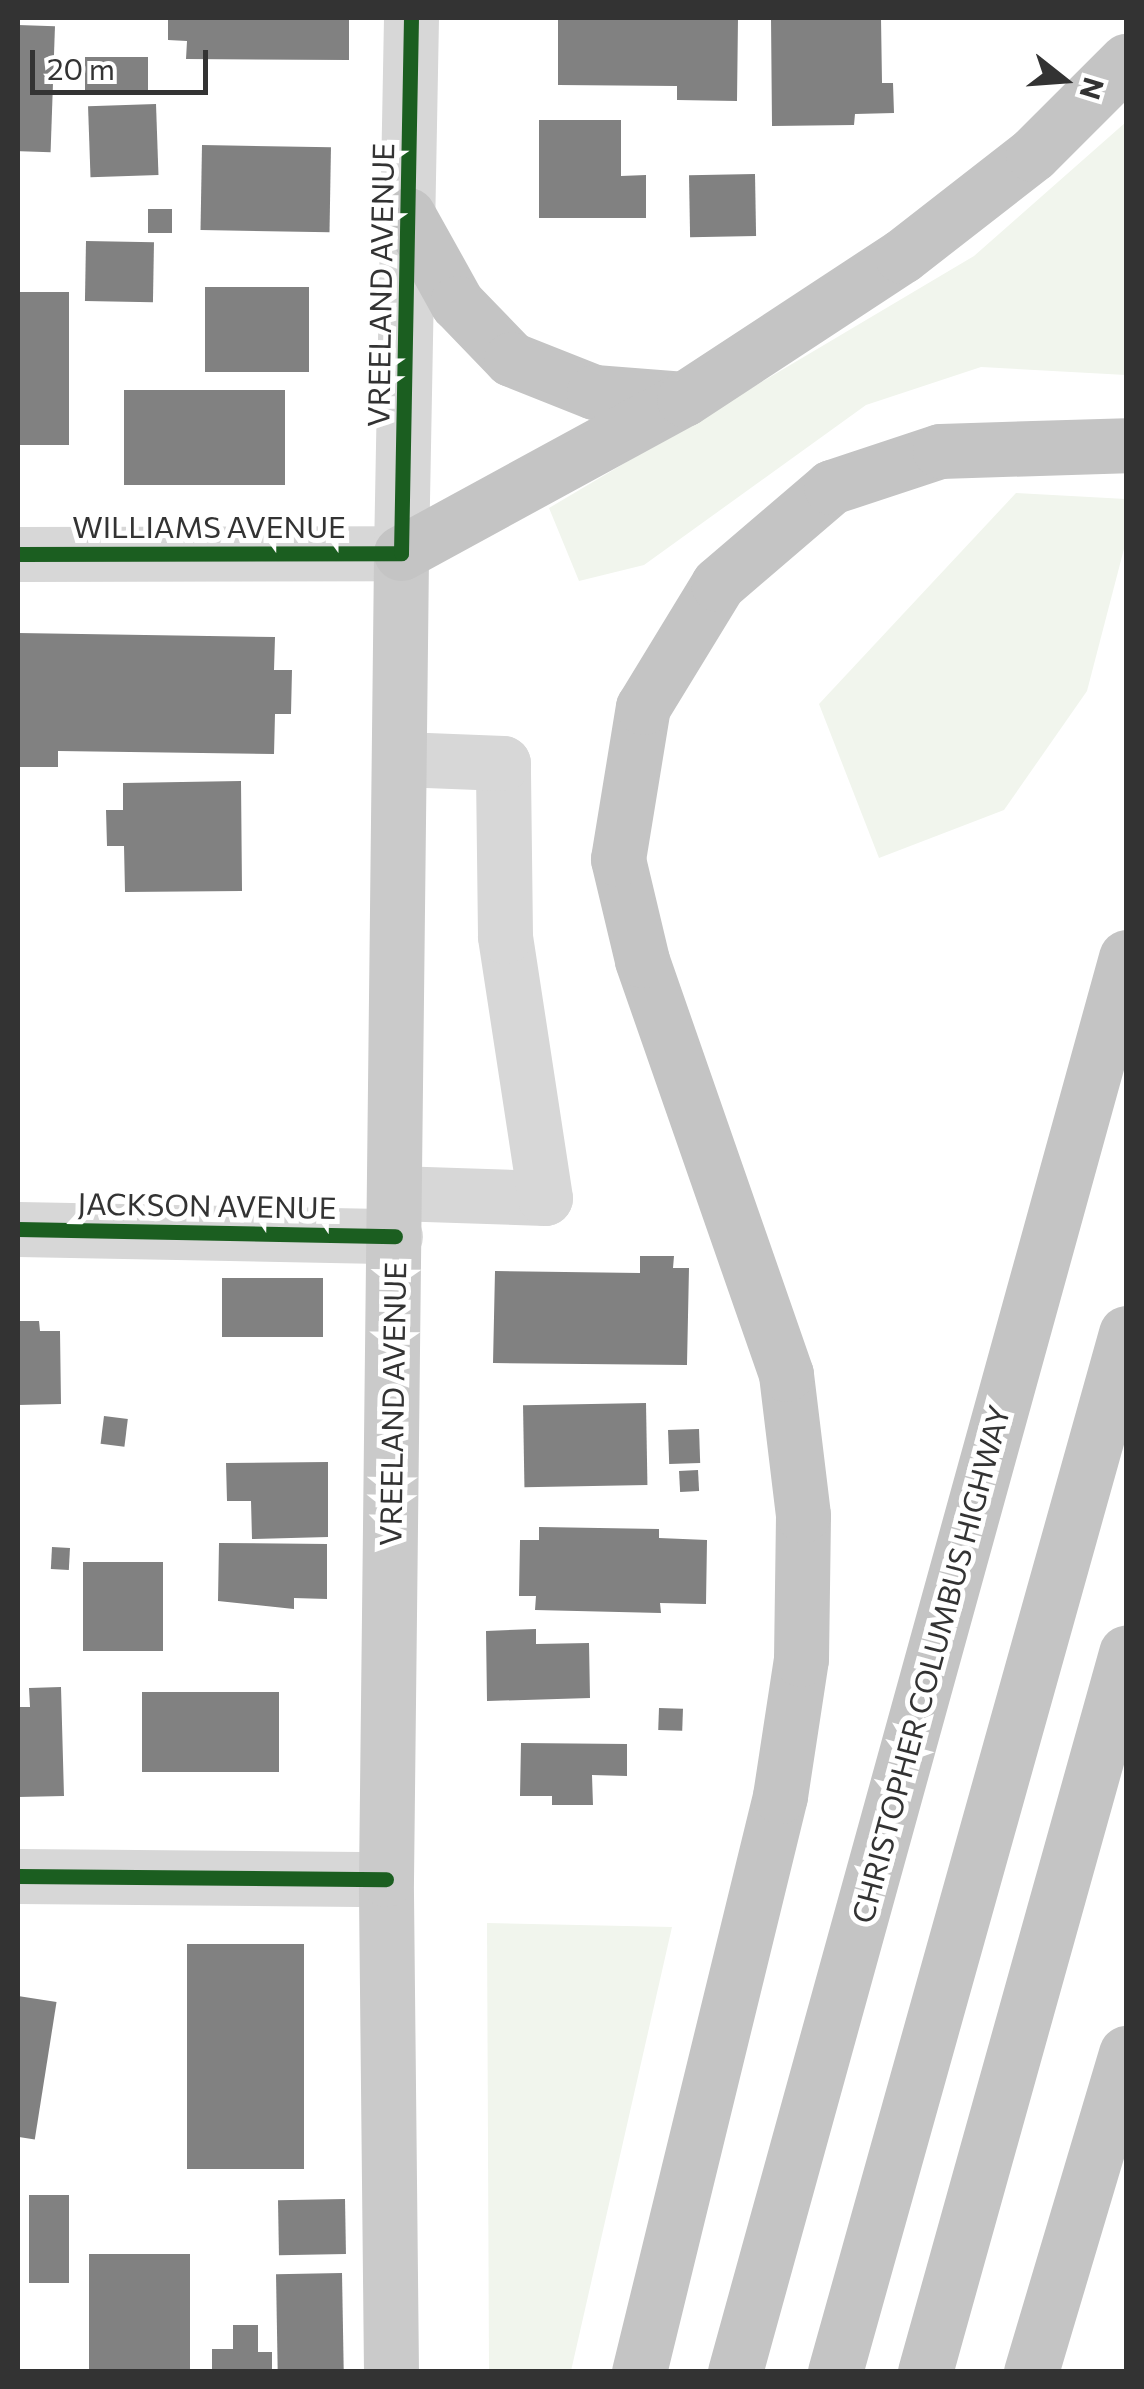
<!DOCTYPE html>
<html>
<head>
<meta charset="utf-8">
<style>
	body { margin:0 }
	#map { position:relative; width:1144px; height:2389px; overflow:hidden; background:#fff; font-family:Commissioner,sans-serif }
	div>[style] { position:absolute }
	.green>* { inset:0; background:#f1f5ed }
	.building>* { inset:0; background:#818181; transform-origin:0 0 }
	.minor>* { height:55px; margin:-27.5px; padding:0 27.5px; transform-origin:27.5px; border-radius:27.5px; background:#d7d7d7 }
	.major>* { height:55px; margin:-27.5px; padding:0 27.5px; transform-origin:27.5px; border-radius:27.5px; background:#cacaca }
	.highway>* { height:55px; margin:-27.5px; padding:0 27.5px; transform-origin:27.5px; border-radius:27.5px; background:#c4c4c4 }
	.cycleway>* { height:15px; margin:-7.5px; padding:0 7.5px; transform-origin:7.5px; border-radius:7.5px; background:#1b5e20 }
	span { translate:-50% -50%; white-space:nowrap; text-align:center; line-height:1.15; -webkit-text-stroke:10px #fff; paint-order:stroke }
	.street-label { font-size:30px; color:#333 }
	.frame { position:absolute; inset:0; border:20px solid #333; pointer-events:none }
	.north { position:absolute; left:1014px; top:30px; width:100px; height:100px; -webkit-text-stroke:8px #fff; paint-order:stroke; rotate:107deg; font-size:28px; font-weight:700; line-height:40px; text-align:center; color:#333 }
	.north::after { content:''; display:block; margin:auto; width:35px; height:45px; background:#333; clip-path:polygon(50% 0,100% 100%,50% 72%,0 100%) }
	.scale { position:absolute; left:30px; top:50px; width:178px; height:45px; box-sizing:border-box; border:5px solid #333; border-top:0; padding-left:12px; font-size:30px; line-height:35px; white-space:nowrap; color:#333; -webkit-text-stroke:8px #fff; paint-order:stroke }
</style>
</head>
<body>
<div id="map">
	<div class="green">
		<div style="clip-path:polygon(1126px 122px,1126px 375px,981px 367px,866px 405px,644px 565px,579px 581px,549px 508px,974px 256px)"></div>
		<div style="clip-path:polygon(1016px 493px,1126px 499px,1126px 541px,1087px 691px,1004px 810px,879px 858px,819px 704px)"></div>
		<div style="clip-path:polygon(487px 1923px,672px 1927px,571px 2371px,489px 2371px)"></div>
	</div>
	<div class="building">
		<div style="clip-path:polygon(168px 18px,349px 18px,349px 60px,186px 59px,187px 41px,168px 40px)"></div>
		<div style="clip-path:polygon(558px 18px,738px 18px,737px 101px,677px 100px,677px 86px,558px 85px)"></div>
		<div style="clip-path:polygon(771px 18px,881px 18px,882px 83px,893px 83px,894px 113px,855px 114px,854px 125px,772px 126px)"></div>
		<div style="left:18px;top:25px;width:37px;height:126px;rotate:2deg"></div>
		<div style="left:148px;top:57px;width:35px;height:63px;rotate:90deg"></div>
		<div style="left:156px;top:104px;width:71px;height:68px;rotate:88deg"></div>
		<div style="clip-path:polygon(539px 120px,621px 120px,621px 176px,646px 175px,646px 218px,539px 218px)"></div>
		<div style="left:202px;top:145px;width:129px;height:85px;rotate:1deg"></div>
		<div style="left:755px;top:174px;width:62px;height:66px;rotate:89deg"></div>
		<div style="left:172px;top:209px;width:24px;height:24px;rotate:90deg"></div>
		<div style="left:86px;top:241px;width:68px;height:60px;rotate:1deg"></div>
		<div style="left:309px;top:287px;width:85px;height:104px;rotate:90deg"></div>
		<div style="left:18px;top:292px;width:51px;height:153px"></div>
		<div style="left:124px;top:390px;width:161px;height:95px"></div>
		<div style="clip-path:polygon(18px 633px,275px 637px,274px 670px,292px 670px,291px 714px,275px 714px,274px 754px,58px 751px,58px 767px,18px 767px)"></div>
		<div style="clip-path:polygon(241px 781px,242px 891px,125px 892px,124px 846px,107px 846px,106px 810px,123px 810px,123px 783px)"></div>
		<div style="clip-path:polygon(640px 1256px,674px 1256px,673px 1268px,689px 1268px,687px 1365px,493px 1363px,495px 1271px,640px 1273px)"></div>
		<div style="left:222px;top:1278px;width:101px;height:59px"></div>
		<div style="clip-path:polygon(18px 1321px,39px 1321px,40px 1331px,60px 1331px,61px 1404px,18px 1405px)"></div>
		<div style="left:646px;top:1403px;width:82px;height:123px;rotate:89deg"></div>
		<div style="left:104px;top:1416px;width:24px;height:28px;rotate:7deg"></div>
		<div style="left:699px;top:1429px;width:34px;height:31px;rotate:88deg"></div>
		<div style="clip-path:polygon(328px 1462px,328px 1537px,252px 1539px,251px 1501px,227px 1501px,226px 1463px)"></div>
		<div style="left:698px;top:1470px;width:21px;height:19px;rotate:87deg"></div>
		<div style="clip-path:polygon(539px 1527px,659px 1529px,659px 1538px,707px 1540px,706px 1604px,660px 1603px,661px 1613px,535px 1610px,536px 1596px,519px 1596px,520px 1540px,539px 1540px)"></div>
		<div style="clip-path:polygon(219px 1543px,327px 1544px,327px 1599px,294px 1598px,294px 1609px,218px 1601px)"></div>
		<div style="left:52px;top:1547px;width:18px;height:22px;rotate:3deg"></div>
		<div style="left:83px;top:1562px;width:80px;height:89px"></div>
		<div style="clip-path:polygon(536px 1629px,536px 1644px,589px 1643px,590px 1698px,487px 1701px,486px 1631px)"></div>
		<div style="clip-path:polygon(61px 1687px,64px 1796px,18px 1797px,18px 1707px,30px 1707px,29px 1688px)"></div>
		<div style="left:142px;top:1692px;width:137px;height:80px"></div>
		<div style="left:659px;top:1708px;width:24px;height:22px;rotate:2deg"></div>
		<div style="clip-path:polygon(521px 1743px,627px 1744px,627px 1776px,592px 1775px,593px 1805px,552px 1805px,552px 1796px,520px 1796px)"></div>
		<div style="left:304px;top:1944px;width:225px;height:117px;rotate:90deg"></div>
		<div style="left:18px;top:1996px;width:39px;height:139px;rotate:9deg"></div>
		<div style="left:29px;top:2195px;width:40px;height:88px"></div>
		<div style="left:345px;top:2199px;width:55px;height:67px;rotate:89deg"></div>
		<div style="left:190px;top:2254px;width:118px;height:101px;rotate:90deg"></div>
		<div style="left:342px;top:2273px;width:99px;height:66px;rotate:89deg"></div>
		<div style="clip-path:polygon(233px 2325px,258px 2325px,258px 2352px,272px 2352px,272px 2372px,212px 2372px,212px 2349px,233px 2349px)"></div>
	</div>
	<div class="minor">
		<div style="left:18px;top:554px;width:383px;rotate:-0.1deg"></div>
		<div style="left:401px;top:553px;width:535px;rotate:-88.93deg"></div>
		<div style="left:395px;top:1193px;width:150px;rotate:1.9deg"></div>
		<div style="left:545px;top:1198px;width:265px;rotate:-98.7deg"></div>
		<div style="left:505px;top:936px;width:173px;rotate:-90.7deg"></div>
		<div style="left:503px;top:763px;width:102px;rotate:-177.8deg"></div>
		<div style="left:18px;top:1229px;width:377px;rotate:1.1deg"></div>
		<div style="left:18px;top:1876px;width:368px;rotate:0.5deg"></div>
	</div>
	<div class="major">
		<div style="left:391px;top:2372px;width:493px;rotate:-90.6deg"></div>
		<div style="left:386px;top:1879px;width:1326px;rotate:-89.35deg"></div>
	</div>
	<div class="highway">
		<div style="left:408px;top:215px;width:101px;rotate:60.9deg"></div>
		<div style="left:457px;top:303px;width:78px;rotate:46deg"></div>
		<div style="left:511px;top:359px;width:89px;rotate:21.7deg"></div>
		<div style="left:594px;top:392px;width:90px;rotate:4.4deg"></div>
		<div style="left:401px;top:553px;width:322px;rotate:-28.6deg"></div>
		<div style="left:684px;top:399px;width:261px;rotate:-33.3deg"></div>
		<div style="left:902px;top:256px;width:166px;rotate:-37.9deg"></div>
		<div style="left:1033px;top:154px;width:132px;rotate:-45deg"></div>
		<div style="left:639px;top:2372px;width:593px;rotate:-76.24deg"></div>
		<div style="left:780px;top:1796px;width:139px;rotate:-81.3deg"></div>
		<div style="left:801px;top:1659px;width:144px;rotate:-89.2deg"></div>
		<div style="left:803px;top:1515px;width:142px;rotate:-96.9deg"></div>
		<div style="left:786px;top:1374px;width:438px;rotate:-109.2deg"></div>
		<div style="left:642px;top:960px;width:104px;rotate:-103.4deg"></div>
		<div style="left:618px;top:859px;width:154px;rotate:-80.7deg"></div>
		<div style="left:643px;top:707px;width:144px;rotate:-58.6deg"></div>
		<div style="left:718px;top:584px;width:149px;rotate:-40.6deg"></div>
		<div style="left:831px;top:487px;width:115px;rotate:-18.3deg"></div>
		<div style="left:940px;top:451px;width:186px;rotate:-1.8deg"></div>
		<div style="left:735px;top:2372px;width:1468px;rotate:-74.55deg"></div>
		<div style="left:835px;top:2372px;width:1079px;rotate:-74.35deg"></div>
		<div style="left:925px;top:2372px;width:747px;rotate:-74.38deg"></div>
		<div style="left:1031px;top:2372px;width:333px;rotate:-73.4deg"></div>
	</div>
	<div class="cycleway">
		<div style="left:18px;top:554px;width:383px;rotate:-0.1deg"></div>
		<div style="left:401px;top:553px;width:535px;rotate:-88.93deg"></div>
		<div style="left:18px;top:1229px;width:377px;rotate:1.1deg"></div>
		<div style="left:18px;top:1876px;width:368px;rotate:0.5deg"></div>
	</div>
	<div class="street-label">
		<span style="left:380px;top:285px;rotate:-89deg">VREELAND AVENUE</span>
		<span style="left:209px;top:526px">WILLIAMS AVENUE</span>
		<span style="left:207px;top:1205px;rotate:1deg">JACKSON AVENUE</span>
		<span style="left:392px;top:1404px;rotate:-89deg">VREELAND AVENUE</span>
		<span style="left:930px;top:1664px;rotate:-75deg">CHRISTOPHER COLUMBUS HIGHWAY</span>
	</div>
	<div class="frame"></div>
	<div class="north">N</div>
	<div class="scale">20 m</div>
</div>
</body>
</html>
